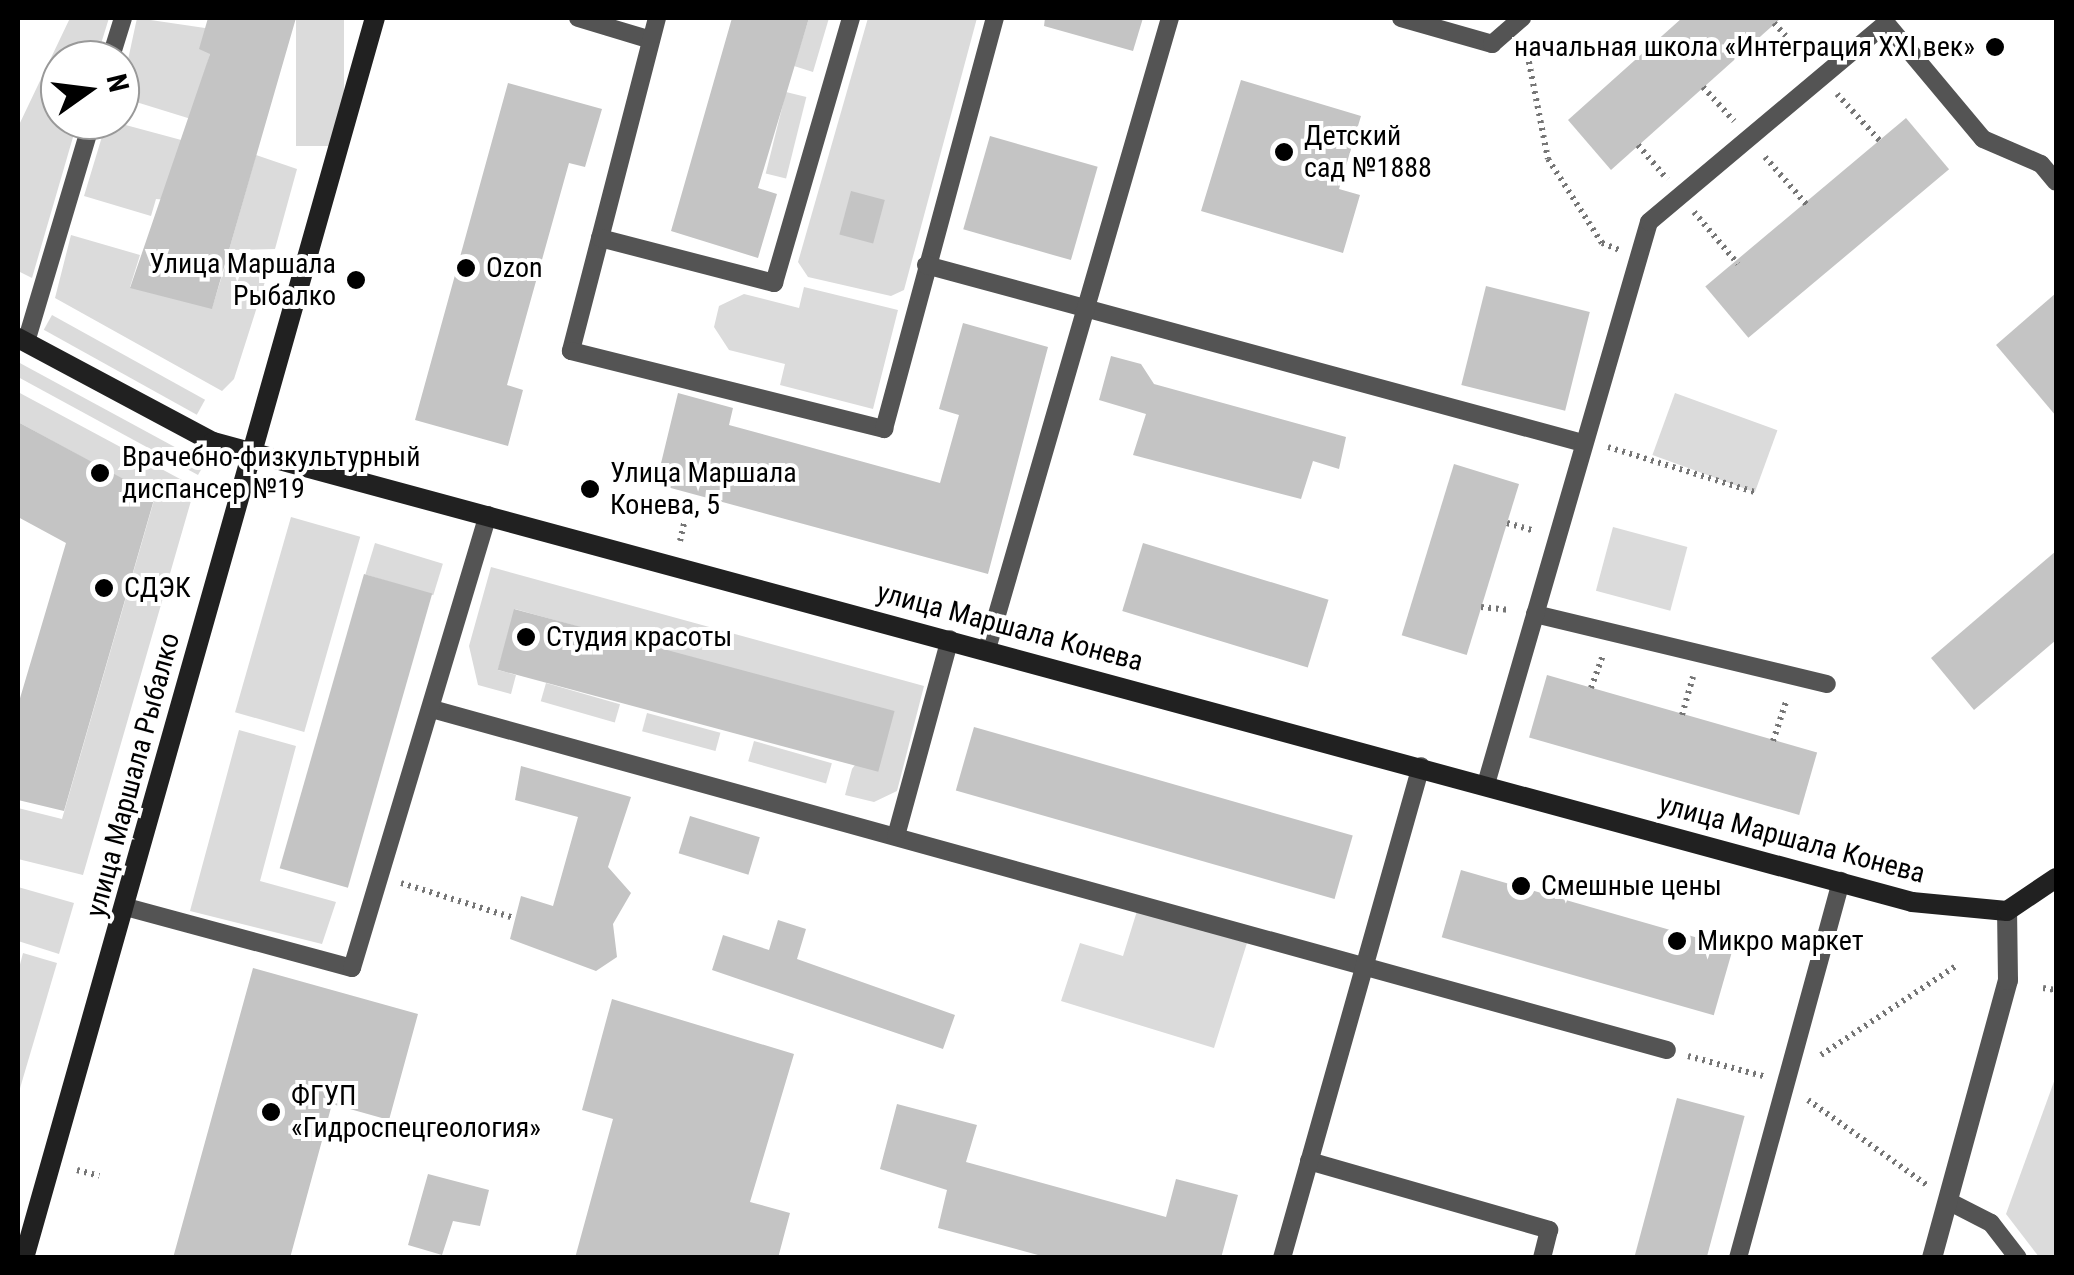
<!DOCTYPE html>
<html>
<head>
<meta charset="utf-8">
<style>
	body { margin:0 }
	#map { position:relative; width:2074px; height:1275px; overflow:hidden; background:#fff; font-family:"Roboto Condensed",sans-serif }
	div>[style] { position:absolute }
	.green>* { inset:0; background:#dbdbdb; transform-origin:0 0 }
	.building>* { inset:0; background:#c4c4c4; transform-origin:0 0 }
	.path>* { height:6px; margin-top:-3px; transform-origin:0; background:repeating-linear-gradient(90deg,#767676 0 2.5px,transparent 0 7.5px) }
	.lane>* { height:18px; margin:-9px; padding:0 9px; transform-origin:9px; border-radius:9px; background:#545454 }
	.street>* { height:20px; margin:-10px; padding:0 10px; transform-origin:10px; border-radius:10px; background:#545454 }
	.secondary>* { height:20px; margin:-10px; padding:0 10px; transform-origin:10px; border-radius:10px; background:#212121 }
	.dots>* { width:28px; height:28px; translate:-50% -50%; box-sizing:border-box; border:5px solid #fff; border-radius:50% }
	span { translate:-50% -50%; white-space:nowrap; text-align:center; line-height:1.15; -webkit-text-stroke:8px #fff; paint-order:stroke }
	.poi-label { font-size:28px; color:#000 }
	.right { translate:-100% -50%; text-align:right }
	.left { translate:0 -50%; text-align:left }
	.street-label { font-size:28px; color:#000 }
	.frame { position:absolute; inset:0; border:20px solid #000; pointer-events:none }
	.north { position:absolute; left:40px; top:40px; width:100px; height:100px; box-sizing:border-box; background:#fff; border:2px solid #999; border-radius:50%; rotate:76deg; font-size:28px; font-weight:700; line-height:40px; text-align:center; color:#000 }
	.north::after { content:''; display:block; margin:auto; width:35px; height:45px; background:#000; clip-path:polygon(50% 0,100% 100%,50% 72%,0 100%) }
</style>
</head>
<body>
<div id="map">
	<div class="green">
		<div style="clip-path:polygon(70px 18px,109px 18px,96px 60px,60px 60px,60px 120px,78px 120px,32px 278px,18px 271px,18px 127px)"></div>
		<div style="clip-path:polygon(137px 18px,205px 28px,210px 54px,191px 119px,120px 97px)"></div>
		<div style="left:296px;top:18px;width:48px;height:128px"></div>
		<div style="clip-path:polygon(809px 18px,829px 18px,813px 72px,794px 66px)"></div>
		<div style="clip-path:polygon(868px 18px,977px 18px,904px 290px,891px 296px,808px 277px,798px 262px)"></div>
		<div style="left:786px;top:92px;width:21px;height:84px;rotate:14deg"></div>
		<div style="clip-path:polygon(107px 120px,185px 141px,168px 200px,156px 199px,151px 216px,84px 196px)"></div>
		<div style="clip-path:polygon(256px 155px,297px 169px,275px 249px,229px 250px)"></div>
		<div style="clip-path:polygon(71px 235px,140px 255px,130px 287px,212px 308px,226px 263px,270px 266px,234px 379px,222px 391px,55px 298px)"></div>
		<div style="clip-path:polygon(804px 287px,898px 310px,873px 409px,780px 385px,785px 364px,729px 350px,714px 327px,719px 306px,744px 294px,799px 308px)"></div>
		<div style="left:52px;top:315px;width:175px;height:17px;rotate:29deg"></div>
		<div style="clip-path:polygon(18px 362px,184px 452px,202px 468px,198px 475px,18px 377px)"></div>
		<div style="clip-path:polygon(18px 392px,195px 487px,83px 875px,18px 859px,18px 808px,62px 819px,155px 497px,18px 422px)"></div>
		<div style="left:1675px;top:393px;width:109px;height:66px;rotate:20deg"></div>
		<div style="left:291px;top:517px;width:72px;height:203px;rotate:16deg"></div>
		<div style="left:1613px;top:527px;width:77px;height:66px;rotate:15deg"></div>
		<div style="left:375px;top:543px;width:71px;height:33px;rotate:17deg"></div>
		<div style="clip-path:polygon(491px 567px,924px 686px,897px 791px,874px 802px,845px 795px,852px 769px,893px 714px,515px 609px,498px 670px,516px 675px,511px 694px,478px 685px,469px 646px)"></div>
		<div style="left:546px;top:683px;width:77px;height:19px;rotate:16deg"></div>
		<div style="left:647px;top:713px;width:76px;height:19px;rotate:15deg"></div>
		<div style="clip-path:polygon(239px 730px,296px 746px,260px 881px,336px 902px,322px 944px,190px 911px)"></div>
		<div style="left:754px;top:741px;width:81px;height:21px;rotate:16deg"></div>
		<div style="clip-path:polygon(18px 887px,74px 903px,59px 954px,18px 941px)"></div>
		<div style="clip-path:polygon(1137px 911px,1247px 943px,1214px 1048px,1061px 1001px,1080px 943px,1123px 956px)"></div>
		<div style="clip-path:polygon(23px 953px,57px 963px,18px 1095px,18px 972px)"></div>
		<div style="clip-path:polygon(2056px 1076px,2056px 1257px,2039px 1257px,2006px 1214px)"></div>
	</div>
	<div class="building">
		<div style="clip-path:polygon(208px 18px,296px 18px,212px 309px,130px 288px,210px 54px,199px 49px)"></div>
		<div style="clip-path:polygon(732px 18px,809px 18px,758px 188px,777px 194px,758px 258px,671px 231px)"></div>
		<div style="clip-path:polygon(1045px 18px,1143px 18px,1133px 51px,1044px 26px)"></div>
		<div style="clip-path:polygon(1682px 18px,1781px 18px,1611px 170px,1568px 120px)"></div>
		<div style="clip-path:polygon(1241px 80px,1361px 116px,1339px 189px,1360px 195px,1343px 253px,1201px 211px)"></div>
		<div style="clip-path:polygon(508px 83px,602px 109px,585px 167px,569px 163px,507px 385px,523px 390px,508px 446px,415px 420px)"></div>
		<div style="left:1906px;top:118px;width:67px;height:262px;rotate:50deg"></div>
		<div style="left:990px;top:136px;width:112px;height:97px;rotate:16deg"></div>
		<div style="left:851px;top:191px;width:35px;height:45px;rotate:15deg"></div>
		<div style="left:1486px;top:286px;width:107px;height:102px;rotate:14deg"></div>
		<div style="clip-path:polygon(2056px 293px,2056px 416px,1996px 345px)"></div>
		<div style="clip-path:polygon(963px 323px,1048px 347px,988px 574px,656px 484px,678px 393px,733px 408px,729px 425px,940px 483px,959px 415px,939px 409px)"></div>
		<div style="clip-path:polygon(1111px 356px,1141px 364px,1154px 384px,1346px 437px,1339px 469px,1313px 461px,1301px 499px,1133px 455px,1146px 414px,1099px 400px)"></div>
		<div style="clip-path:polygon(18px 422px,155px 496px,64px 811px,18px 800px,18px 705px,66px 543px,18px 517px)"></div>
		<div style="left:1454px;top:464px;width:68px;height:179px;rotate:17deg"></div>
		<div style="left:1143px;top:543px;width:194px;height:71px;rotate:17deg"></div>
		<div style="clip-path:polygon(2056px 551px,2056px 640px,1974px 710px,1931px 658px)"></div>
		<div style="left:364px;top:574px;width:71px;height:306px;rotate:16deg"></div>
		<div style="left:514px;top:609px;width:394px;height:63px;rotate:15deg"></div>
		<div style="left:1547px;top:675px;width:281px;height:65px;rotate:16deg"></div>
		<div style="left:974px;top:727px;width:394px;height:66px;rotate:16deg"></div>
		<div style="clip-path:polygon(521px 766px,631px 797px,608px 867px,631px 893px,613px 924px,617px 957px,596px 971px,510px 939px,521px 896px,553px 906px,578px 817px,515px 800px)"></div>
		<div style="left:690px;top:816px;width:73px;height:39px;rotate:17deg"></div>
		<div style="left:1461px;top:870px;width:283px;height:70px;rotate:16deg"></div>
		<div style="clip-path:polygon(778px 920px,806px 929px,797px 959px,955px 1015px,943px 1049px,712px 970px,723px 935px,769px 950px)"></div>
		<div style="clip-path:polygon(253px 968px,418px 1014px,389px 1120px,332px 1104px,290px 1258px,173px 1258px)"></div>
		<div style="clip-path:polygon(612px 999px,794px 1054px,750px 1202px,790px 1213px,778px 1258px,575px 1258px,613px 1119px,582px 1110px)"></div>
		<div style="left:1677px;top:1098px;width:70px;height:165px;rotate:15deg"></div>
		<div style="clip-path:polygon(897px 1104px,977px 1125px,966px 1162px,1166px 1217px,1176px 1179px,1238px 1195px,1221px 1258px,1049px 1258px,938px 1228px,947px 1190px,880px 1169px)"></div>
		<div style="clip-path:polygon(428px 1174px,489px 1190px,480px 1226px,453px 1221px,442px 1255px,408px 1245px)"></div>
	</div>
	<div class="path">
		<div style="left:1774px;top:23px;width:47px;rotate:47.6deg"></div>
		<div style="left:1526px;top:47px;width:114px;rotate:78.9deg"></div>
		<div style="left:1548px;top:159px;width:100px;rotate:57.3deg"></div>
		<div style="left:1602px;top:243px;width:18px;rotate:22deg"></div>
		<div style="left:1703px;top:87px;width:46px;rotate:47.6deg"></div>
		<div style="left:1837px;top:94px;width:64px;rotate:47.5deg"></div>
		<div style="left:1638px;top:145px;width:45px;rotate:49.5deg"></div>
		<div style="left:1765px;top:157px;width:64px;rotate:48.8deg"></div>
		<div style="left:1694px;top:212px;width:68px;rotate:49.8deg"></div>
		<div style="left:1608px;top:447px;width:153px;rotate:17.1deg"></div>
		<div style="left:1507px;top:523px;width:29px;rotate:16deg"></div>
		<div style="left:680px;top:541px;width:18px;rotate:-77deg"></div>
		<div style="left:1481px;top:607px;width:29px;rotate:6deg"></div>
		<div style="left:1591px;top:688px;width:33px;rotate:-70deg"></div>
		<div style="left:1682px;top:715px;width:40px;rotate:-74deg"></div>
		<div style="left:1773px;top:741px;width:44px;rotate:-71.6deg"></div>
		<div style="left:401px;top:883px;width:118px;rotate:17.2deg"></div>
		<div style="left:2043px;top:988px;width:13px;rotate:9deg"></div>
		<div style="left:1821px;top:1055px;width:162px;rotate:-33.4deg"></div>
		<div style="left:1688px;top:1056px;width:78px;rotate:14.9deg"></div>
		<div style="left:1808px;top:1100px;width:148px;rotate:35.6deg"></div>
		<div style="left:77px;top:1170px;width:23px;rotate:15deg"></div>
	</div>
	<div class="lane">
		<div style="left:578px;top:18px;width:76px;rotate:16.8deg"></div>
		<div style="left:657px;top:18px;width:344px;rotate:104.5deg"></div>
		<div style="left:571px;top:351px;width:323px;rotate:14deg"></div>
		<div style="left:884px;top:429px;width:426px;rotate:-74.9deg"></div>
		<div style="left:1401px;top:18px;width:95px;rotate:15.9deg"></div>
		<div style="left:1492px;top:44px;width:40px;rotate:-41deg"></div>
		<div style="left:110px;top:60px;width:44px;rotate:-72.8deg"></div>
		<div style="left:600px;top:238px;width:180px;rotate:14.5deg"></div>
		<div style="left:774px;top:283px;width:276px;rotate:-73.8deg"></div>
		<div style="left:926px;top:265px;width:681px;rotate:15.16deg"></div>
		<div style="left:26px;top:342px;width:232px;rotate:-73.4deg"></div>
		<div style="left:1535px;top:614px;width:300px;rotate:13.5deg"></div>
		<div style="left:987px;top:649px;width:657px;rotate:-73.83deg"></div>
		<div style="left:432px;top:709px;width:1281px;rotate:15.44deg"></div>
		<div style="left:1486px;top:784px;width:585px;rotate:-73.83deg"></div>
		<div style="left:1649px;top:222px;width:309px;rotate:-40deg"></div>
		<div style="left:1886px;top:23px;width:151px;rotate:50.1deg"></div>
		<div style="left:1983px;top:139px;width:63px;rotate:23.3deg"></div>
		<div style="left:2041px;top:164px;width:23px;rotate:50deg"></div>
		<div style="left:896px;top:836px;width:204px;rotate:-74.7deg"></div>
		<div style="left:126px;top:907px;width:234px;rotate:15.1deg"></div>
		<div style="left:352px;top:968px;width:473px;rotate:-73.3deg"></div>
		<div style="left:1309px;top:1161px;width:250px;rotate:16deg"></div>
		<div style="left:1549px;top:1230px;width:29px;rotate:104deg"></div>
		<div style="left:1948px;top:1201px;width:48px;rotate:27.1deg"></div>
		<div style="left:1991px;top:1223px;width:44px;rotate:52.4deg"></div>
		<div style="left:1282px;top:1258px;width:511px;rotate:-74.22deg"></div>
		<div style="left:1738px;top:1258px;width:391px;rotate:-74.7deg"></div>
	</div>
	<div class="street">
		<div style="left:1932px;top:1258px;width:288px;rotate:-74.7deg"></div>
		<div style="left:2008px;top:980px;width:69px;rotate:-90.8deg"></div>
	</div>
	<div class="secondary">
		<div style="left:18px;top:338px;width:221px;rotate:28.1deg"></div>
		<div style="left:213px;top:442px;width:1760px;rotate:15.15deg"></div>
		<div style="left:1912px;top:902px;width:95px;rotate:5.4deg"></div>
		<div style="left:2007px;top:911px;width:59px;rotate:-34deg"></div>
		<div style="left:24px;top:1258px;width:1289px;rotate:-74.2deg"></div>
	</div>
	<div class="dots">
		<div style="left:1995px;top:47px;background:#000"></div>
		<div style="left:1284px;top:152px;background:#000"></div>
		<div style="left:466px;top:268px;background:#000"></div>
		<div style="left:356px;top:280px;background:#000"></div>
		<div style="left:100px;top:473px;background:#000"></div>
		<div style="left:590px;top:489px;background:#000"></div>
		<div style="left:104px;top:588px;background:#000"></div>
		<div style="left:526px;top:637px;background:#000"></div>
		<div style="left:1521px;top:886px;background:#000"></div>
		<div style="left:1677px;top:941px;background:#000"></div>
		<div style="left:271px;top:1112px;background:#000"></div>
	</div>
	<div class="poi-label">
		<span class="right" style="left:1975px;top:47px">начальная школа «Интеграция XXI век»</span>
		<span class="left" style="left:1304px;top:152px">Детский<br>сад №1888</span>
		<span class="right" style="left:336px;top:280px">Улица Маршала<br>Рыбалко</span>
		<span class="left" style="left:486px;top:268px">Ozon</span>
		<span class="left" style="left:122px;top:473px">Врачебно-физкультурный<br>диспансер №19</span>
		<span class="left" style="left:610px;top:489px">Улица Маршала<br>Конева, 5</span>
		<span class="left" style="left:124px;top:588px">СДЭК</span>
		<span class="left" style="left:546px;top:637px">Студия красоты</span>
		<span class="left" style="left:1541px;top:886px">Смешные цены</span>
		<span class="left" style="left:1697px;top:941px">Микро маркет</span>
		<span class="left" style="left:291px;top:1112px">ФГУП<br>«Гидроспецгеология»</span>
	</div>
	<div class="street-label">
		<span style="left:1010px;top:627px;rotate:15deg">улица Маршала Конева</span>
		<span style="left:133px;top:775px;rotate:-75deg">улица Маршала Рыбалко</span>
		<span style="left:1792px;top:839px;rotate:15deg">улица Маршала Конева</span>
	</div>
	<div class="frame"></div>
	<div class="north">N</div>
</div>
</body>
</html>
